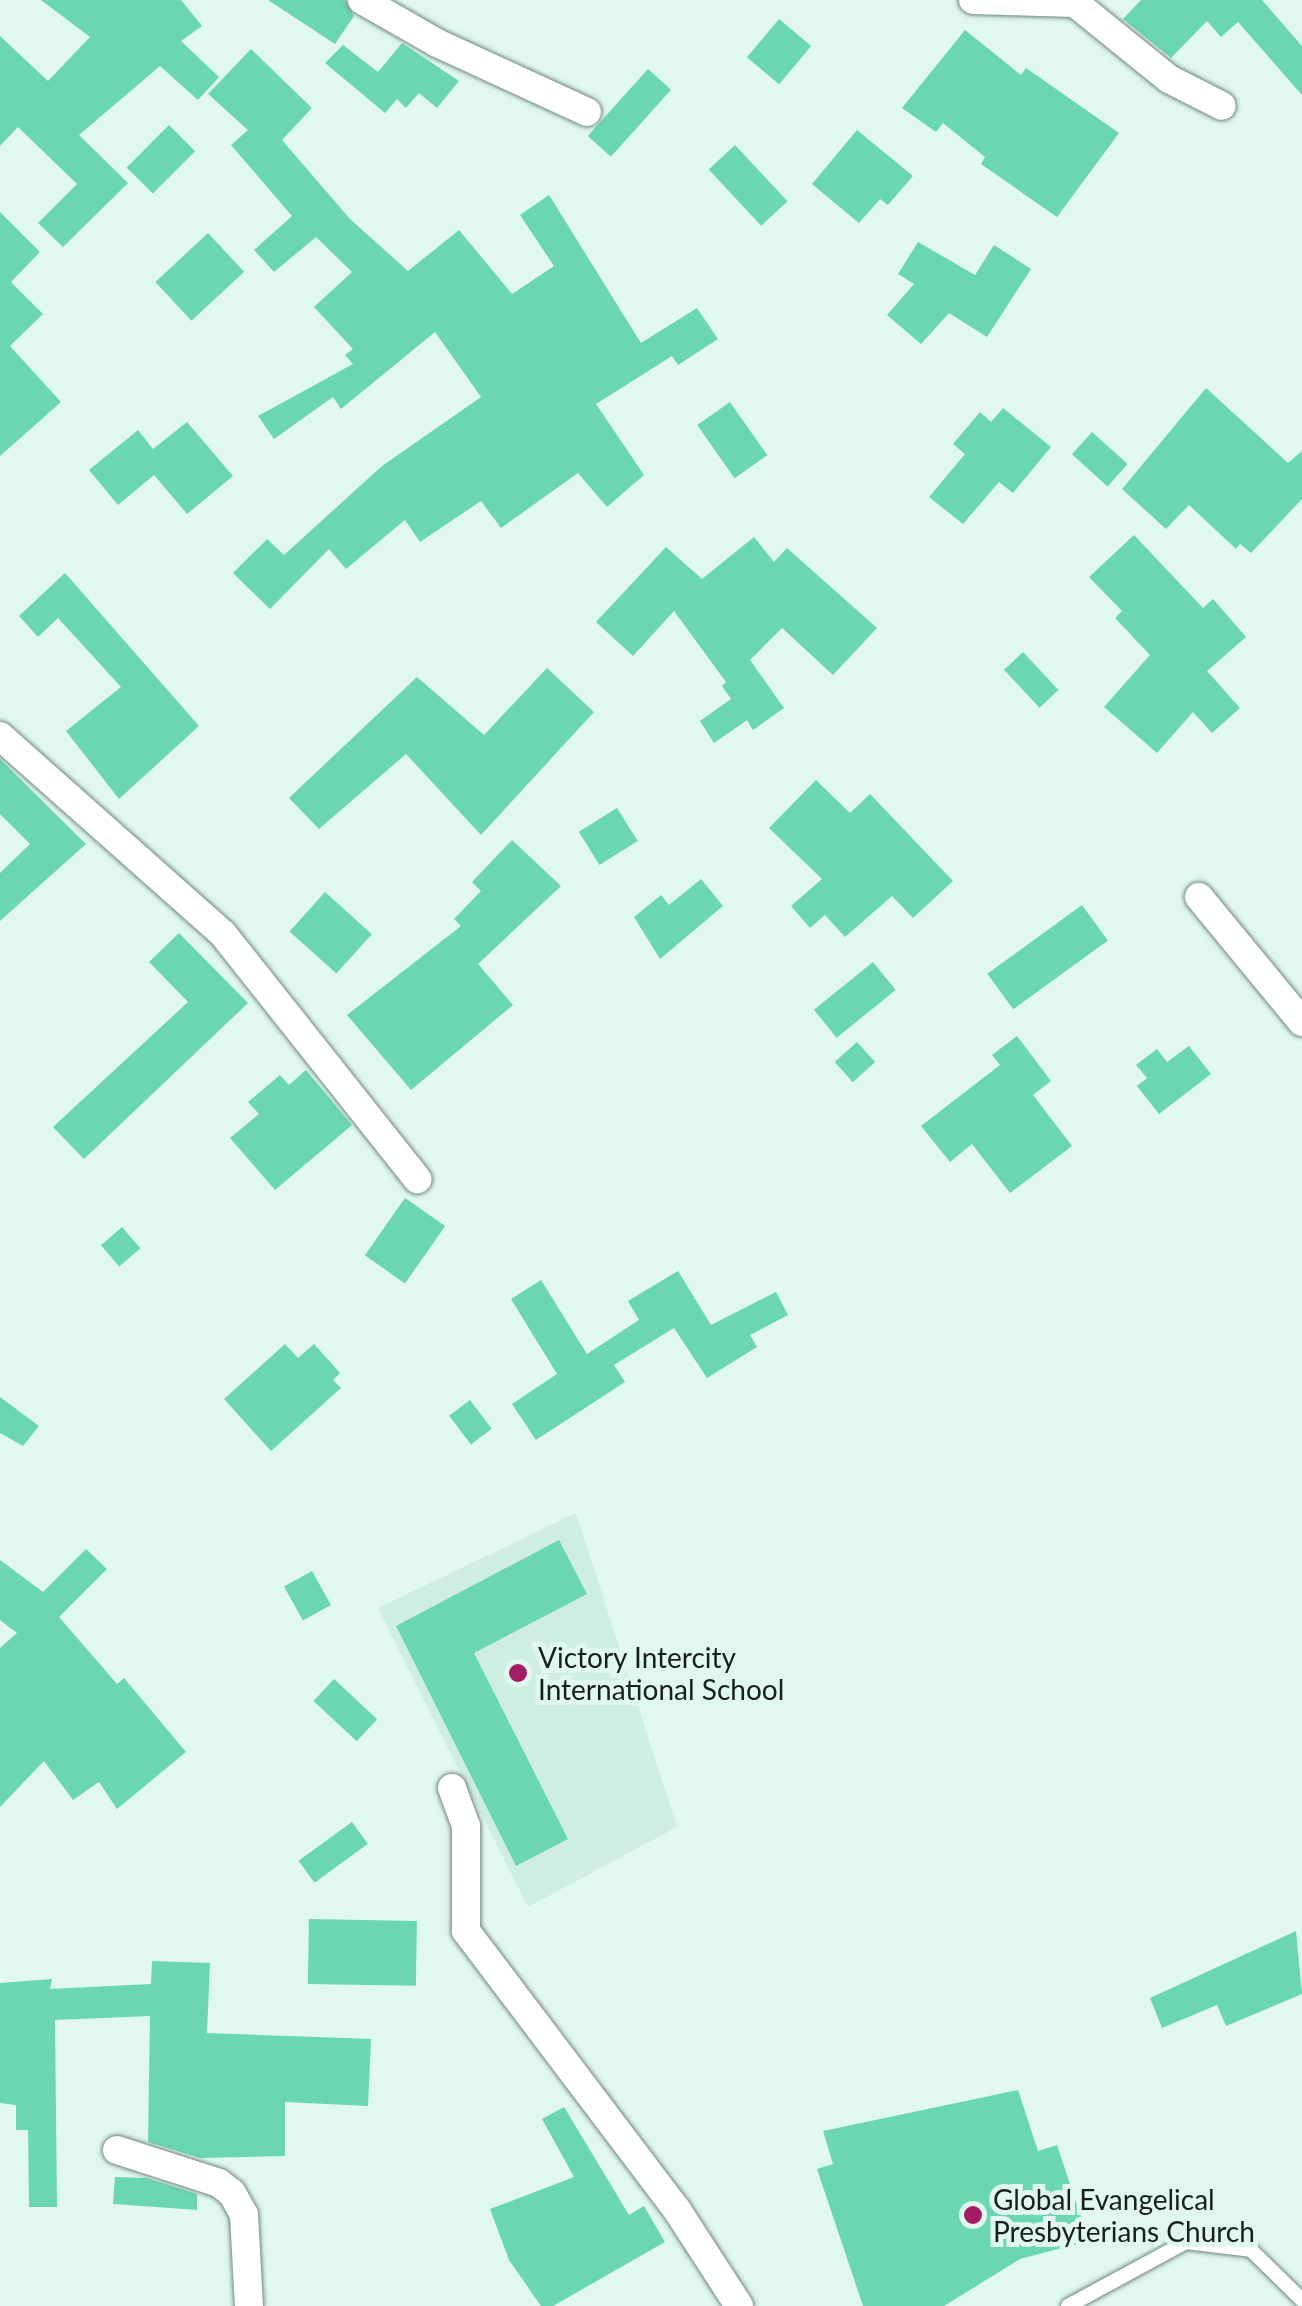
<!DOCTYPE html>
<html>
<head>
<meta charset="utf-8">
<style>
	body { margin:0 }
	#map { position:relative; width:1302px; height:2306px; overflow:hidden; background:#e0f8ee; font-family:Lato,sans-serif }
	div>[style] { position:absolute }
	.built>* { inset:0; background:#ceeee1 }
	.building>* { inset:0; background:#6bd6b2; transform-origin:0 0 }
	.roads { filter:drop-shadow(0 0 2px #72887f) drop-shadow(0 0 2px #72887f) }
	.service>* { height:14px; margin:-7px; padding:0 7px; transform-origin:7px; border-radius:7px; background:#fff }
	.minor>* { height:28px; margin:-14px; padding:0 14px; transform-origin:14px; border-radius:14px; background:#fff }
	.dots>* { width:28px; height:28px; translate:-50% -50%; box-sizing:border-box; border:5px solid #e0f8ee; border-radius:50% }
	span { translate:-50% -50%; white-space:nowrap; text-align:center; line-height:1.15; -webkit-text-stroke:10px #e0f8ee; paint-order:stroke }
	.poi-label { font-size:28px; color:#17201d }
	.left { translate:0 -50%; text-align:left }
</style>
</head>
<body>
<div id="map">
	<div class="built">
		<div style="clip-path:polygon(576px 1513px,677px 1827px,528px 1907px,378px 1608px)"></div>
	</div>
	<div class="building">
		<div style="clip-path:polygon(41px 0,181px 0,202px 26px,181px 41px,219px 77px,198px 100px,160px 66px,79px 135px,128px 183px,63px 247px,38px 223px,77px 184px,18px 127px,0 146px,0 36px,48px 81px,90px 37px)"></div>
		<div style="clip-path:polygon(268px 0,345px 0,354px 16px,335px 44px)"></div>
		<div style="clip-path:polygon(1141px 0,1262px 0,1302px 46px,1302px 95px,1238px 22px,1221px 37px,1207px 21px,1171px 58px,1123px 19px)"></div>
		<div style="left:779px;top:19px;width:42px;height:50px;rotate:40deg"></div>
		<div style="clip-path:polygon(965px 30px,1021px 75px,1026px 68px,1119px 133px,1057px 217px,981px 164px,985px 157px,943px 123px,936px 132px,902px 108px)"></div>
		<div style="clip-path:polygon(402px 43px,459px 81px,437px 108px,419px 93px,406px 108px,397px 99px,385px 113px,325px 63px,343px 45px,378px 72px)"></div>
		<div style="clip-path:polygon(251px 49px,312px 108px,282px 140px,350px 219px,408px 271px,459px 230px,512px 294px,554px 266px,520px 215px,549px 195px,641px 343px,697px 308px,718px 339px,678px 365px,672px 356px,596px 404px,644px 475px,607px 507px,578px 473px,501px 528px,481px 501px,420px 542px,405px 520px,346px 569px,329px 549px,270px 609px,233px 573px,267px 539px,284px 555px,382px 466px,481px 397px,435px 332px,341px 409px,333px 397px,274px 439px,258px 416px,353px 364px,345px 355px,353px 349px,314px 307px,352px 272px,316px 237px,274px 272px,254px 250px,292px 216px,231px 145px,248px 130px,208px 94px)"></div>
		<div style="left:648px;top:69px;width:31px;height:90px;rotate:42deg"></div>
		<div style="left:169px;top:125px;width:37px;height:60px;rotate:45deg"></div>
		<div style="clip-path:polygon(857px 130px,913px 176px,888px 205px,880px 199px,859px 223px,812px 184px)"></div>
		<div style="left:735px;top:145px;width:77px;height:36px;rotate:47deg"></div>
		<div style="clip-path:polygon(0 212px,40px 252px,11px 282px,43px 314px,10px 346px,61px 402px,0 456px)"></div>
		<div style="left:208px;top:233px;width:53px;height:72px;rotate:47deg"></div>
		<div style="clip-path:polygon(918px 242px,975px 275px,994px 245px,1031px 269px,987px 337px,949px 313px,921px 344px,887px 315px,914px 284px,898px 274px)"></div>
		<div style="clip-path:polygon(1206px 388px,1288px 463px,1302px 451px,1302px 499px,1251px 553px,1240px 544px,1236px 549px,1189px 505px,1166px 529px,1122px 489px)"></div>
		<div style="left:730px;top:402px;width:65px;height:40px;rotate:55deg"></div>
		<div style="clip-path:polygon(1003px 408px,1051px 447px,1013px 493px,999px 482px,963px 524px,929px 497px,965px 454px,953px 444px,980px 412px,991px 422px)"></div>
		<div style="clip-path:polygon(187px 422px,233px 476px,187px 514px,154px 475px,118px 505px,89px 470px,138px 430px,153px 449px)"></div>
		<div style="left:1092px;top:432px;width:48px;height:30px;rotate:42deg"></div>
		<div style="clip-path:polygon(1134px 535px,1203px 608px,1213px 599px,1246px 637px,1207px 671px,1240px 708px,1212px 733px,1193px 712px,1157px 753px,1104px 707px,1150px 655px,1115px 618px,1122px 611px,1089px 577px)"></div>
		<div style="clip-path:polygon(754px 537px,774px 562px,787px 548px,877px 628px,833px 675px,782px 628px,750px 660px,784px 708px,753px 730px,747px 720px,714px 743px,700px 721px,731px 699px,722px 686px,726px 682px,674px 611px,633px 656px,596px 622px,666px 547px,702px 579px)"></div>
		<div style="clip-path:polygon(65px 573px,199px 726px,119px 799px,66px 731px,121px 687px,58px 618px,38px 637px,19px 616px)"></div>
		<div style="left:1023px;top:652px;width:52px;height:26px;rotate:47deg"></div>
		<div style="clip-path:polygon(547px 668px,594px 712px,481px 835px,406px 754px,319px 829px,289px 798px,417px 677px,484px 735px)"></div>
		<div style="clip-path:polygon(0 759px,86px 844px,0 921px,0 873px,30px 844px,0 814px)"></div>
		<div style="clip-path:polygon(816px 780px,850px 813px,870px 794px,953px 881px,913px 918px,892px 896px,845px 937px,825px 915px,810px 928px,791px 906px,822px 879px,769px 828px)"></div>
		<div style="left:617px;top:808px;width:39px;height:45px;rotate:58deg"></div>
		<div style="clip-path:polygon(512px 840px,561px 886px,478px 964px,513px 1005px,411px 1090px,347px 1015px,461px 926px,454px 919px,481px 891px,472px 882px)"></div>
		<div style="clip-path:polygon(701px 879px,723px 906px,660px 959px,634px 917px,661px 895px,669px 905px)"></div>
		<div style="left:325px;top:892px;width:63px;height:53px;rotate:42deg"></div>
		<div style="left:1082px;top:905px;width:44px;height:117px;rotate:54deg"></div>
		<div style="clip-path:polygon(179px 933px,248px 1003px,84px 1159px,53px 1127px,188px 1002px,149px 962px)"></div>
		<div style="left:873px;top:962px;width:36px;height:76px;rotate:51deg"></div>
		<div style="clip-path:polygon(1017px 1036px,1051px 1081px,1033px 1095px,1072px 1146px,1010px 1193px,972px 1144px,950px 1162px,921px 1126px,1000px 1065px,992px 1055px)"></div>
		<div style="left:857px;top:1042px;width:27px;height:30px;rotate:48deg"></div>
		<div style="clip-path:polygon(1189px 1046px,1211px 1074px,1159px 1114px,1137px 1086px,1147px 1078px,1136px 1065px,1157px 1049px,1167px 1062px)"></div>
		<div style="clip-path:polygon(306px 1070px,352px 1125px,275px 1190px,230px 1138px,259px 1114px,248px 1102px,280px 1075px,289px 1085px)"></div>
		<div style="left:405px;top:1198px;width:49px;height:70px;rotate:35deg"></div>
		<div style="left:122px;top:1227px;width:28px;height:28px;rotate:49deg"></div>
		<div style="clip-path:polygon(678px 1271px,711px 1325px,776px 1292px,788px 1315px,750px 1335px,757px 1347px,707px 1378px,674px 1328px,614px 1365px,625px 1382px,536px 1440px,512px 1404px,557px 1374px,511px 1299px,541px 1280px,587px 1354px,639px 1320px,628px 1301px)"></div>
		<div style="clip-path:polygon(285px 1344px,298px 1358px,314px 1344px,340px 1373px,333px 1380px,341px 1388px,271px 1451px,224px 1399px)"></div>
		<div style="clip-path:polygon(0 1397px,39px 1426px,23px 1446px,0 1433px)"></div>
		<div style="left:470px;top:1400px;width:36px;height:26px;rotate:53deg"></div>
		<div style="clip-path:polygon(559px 1540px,587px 1594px,474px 1653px,568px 1839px,516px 1866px,396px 1626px)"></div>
		<div style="clip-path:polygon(86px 1549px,107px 1569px,59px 1617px,117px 1684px,124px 1678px,186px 1752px,117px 1809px,99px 1782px,73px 1800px,44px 1761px,0 1807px,0 1648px,17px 1633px,0 1620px,0 1560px,43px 1592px)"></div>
		<div style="left:312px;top:1571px;width:39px;height:32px;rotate:61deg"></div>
		<div style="left:334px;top:1679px;width:59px;height:30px;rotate:43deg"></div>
		<div style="left:352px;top:1822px;width:27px;height:66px;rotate:54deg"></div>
		<div style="left:309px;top:1919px;width:108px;height:65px;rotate:1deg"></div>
		<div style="clip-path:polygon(1296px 1931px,1302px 1994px,1226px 2026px,1217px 2005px,1162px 2028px,1150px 1998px)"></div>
		<div style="clip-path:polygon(152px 1961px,210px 1963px,207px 2033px,371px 2039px,368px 2106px,285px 2102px,285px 2156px,200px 2158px,148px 2142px,150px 2016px,55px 2020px,57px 2207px,29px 2207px,28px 2130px,16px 2130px,16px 2105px,0 2103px,0 1983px,52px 1979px,50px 1989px,151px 1984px)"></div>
		<div style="clip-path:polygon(1018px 2090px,1038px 2151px,1057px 2145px,1089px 2241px,1020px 2259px,944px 2306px,863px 2306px,817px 2169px,833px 2164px,823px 2131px)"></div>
		<div style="clip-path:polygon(564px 2107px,629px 2215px,644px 2206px,665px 2242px,553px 2306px,541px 2306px,509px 2260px,490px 2209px,574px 2177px,542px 2119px)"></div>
		<div style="clip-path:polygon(115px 2177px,147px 2178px,197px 2194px,197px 2210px,113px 2204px)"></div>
	</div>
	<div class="roads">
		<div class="service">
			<div style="left:1068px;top:2306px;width:134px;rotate:-28.5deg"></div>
			<div style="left:1186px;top:2242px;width:65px;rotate:7deg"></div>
			<div style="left:1251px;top:2250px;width:71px;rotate:44.4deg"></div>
		</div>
		<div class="minor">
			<div style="left:362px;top:0;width:86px;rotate:29.8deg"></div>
			<div style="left:437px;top:43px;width:165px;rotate:24.7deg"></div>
			<div style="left:973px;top:0;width:102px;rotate:1.7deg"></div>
			<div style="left:1075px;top:3px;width:121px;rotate:39deg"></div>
			<div style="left:1169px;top:79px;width:59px;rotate:27deg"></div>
			<div style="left:0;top:736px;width:298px;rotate:41.6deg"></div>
			<div style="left:223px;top:934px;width:313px;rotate:51.6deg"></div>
			<div style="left:1199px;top:897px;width:162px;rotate:50.5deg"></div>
			<div style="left:452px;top:1788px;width:40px;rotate:69.8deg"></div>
			<div style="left:466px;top:1826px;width:105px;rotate:90deg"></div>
			<div style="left:466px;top:1931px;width:350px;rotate:52.9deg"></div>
			<div style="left:677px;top:2210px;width:114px;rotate:57.1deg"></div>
			<div style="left:117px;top:2150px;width:107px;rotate:17.9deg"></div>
			<div style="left:219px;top:2183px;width:16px;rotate:38deg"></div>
			<div style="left:232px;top:2193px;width:25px;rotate:61deg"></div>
			<div style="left:244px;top:2215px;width:91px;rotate:86.9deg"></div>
		</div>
	</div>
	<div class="dots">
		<div style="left:518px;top:1673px;background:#a51c64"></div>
		<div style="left:973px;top:2215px;background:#a51c64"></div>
	</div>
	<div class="poi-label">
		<span class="left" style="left:538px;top:1673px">Victory Intercity<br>International School</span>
		<span class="left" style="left:993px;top:2215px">Global Evangelical<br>Presbyterians Church</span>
	</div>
</div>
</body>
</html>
